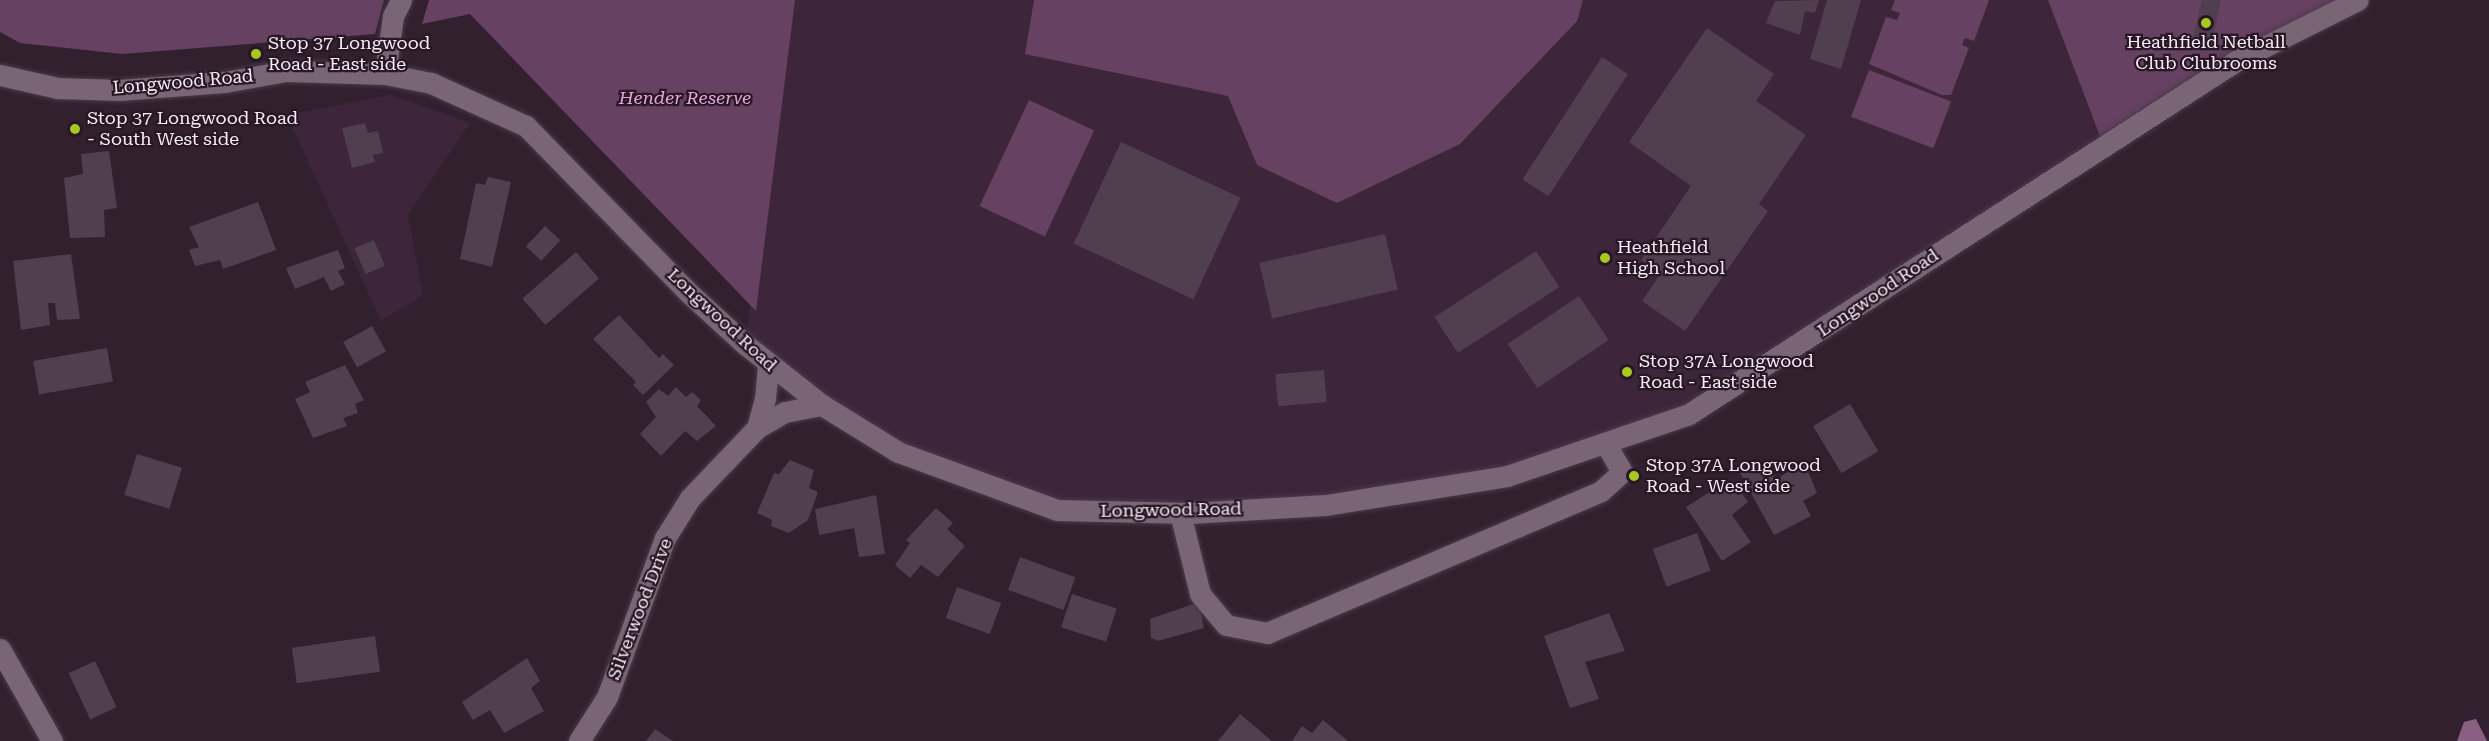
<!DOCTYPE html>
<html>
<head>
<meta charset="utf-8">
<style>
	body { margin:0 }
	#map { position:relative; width:2489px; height:741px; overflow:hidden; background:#32202f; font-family:"Roboto Serif",serif }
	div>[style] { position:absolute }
	.built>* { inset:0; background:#3d263a }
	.green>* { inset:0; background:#664161; transform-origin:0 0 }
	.water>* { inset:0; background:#8a5f84 }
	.building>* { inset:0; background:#513e4e; transform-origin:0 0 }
	.roads { filter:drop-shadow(0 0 2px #4a3b48) drop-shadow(0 0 2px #4a3b48) }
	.minor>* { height:21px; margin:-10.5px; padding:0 10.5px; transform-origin:10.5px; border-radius:10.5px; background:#796576 }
	.dots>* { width:16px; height:16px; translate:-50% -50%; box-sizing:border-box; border:3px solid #281725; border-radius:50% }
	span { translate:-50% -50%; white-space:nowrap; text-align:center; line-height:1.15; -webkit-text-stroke:4.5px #281725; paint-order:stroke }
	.poi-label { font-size:18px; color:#f7ebf5 }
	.left { translate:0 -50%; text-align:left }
	.street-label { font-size:18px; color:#f7ebf5 }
	.park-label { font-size:18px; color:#e8a6df; font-style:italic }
</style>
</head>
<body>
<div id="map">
	<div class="built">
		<div style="clip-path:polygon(779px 0,2048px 0,2103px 144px,1746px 381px,1606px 444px,1326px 505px,1057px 510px,898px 452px,746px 345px)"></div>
		<div style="clip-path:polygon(391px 95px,470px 123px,408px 215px,423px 295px,381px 321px,287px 115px)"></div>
	</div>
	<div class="green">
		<div style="clip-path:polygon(0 0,384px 0,375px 34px,122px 54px,20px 43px,0 32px)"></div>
		<div style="clip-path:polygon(429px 0,795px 0,756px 311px,470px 14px,422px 24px)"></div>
		<div style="clip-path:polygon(1034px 0,1583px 0,1577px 21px,1460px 144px,1337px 203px,1257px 165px,1228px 96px,1025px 54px)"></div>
		<div style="clip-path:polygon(1895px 0,1989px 0,1974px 41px,1965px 38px,1962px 45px,1969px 48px,1951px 95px,1942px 95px,1869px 64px,1886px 17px,1897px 20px,1900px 13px,1891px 10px)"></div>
		<div style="clip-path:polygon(2048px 0,2358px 0,2103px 144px)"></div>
		<div style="left:1869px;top:70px;width:88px;height:50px;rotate:21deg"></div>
		<div style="left:1029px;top:100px;width:72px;height:117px;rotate:25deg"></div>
	</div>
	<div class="water">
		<div style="clip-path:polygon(2476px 719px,2487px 741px,2457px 741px,2464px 722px)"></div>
	</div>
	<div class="building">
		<div style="clip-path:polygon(1819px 0,1815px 13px,1805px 11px,1800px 35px,1766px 23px,1775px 1px)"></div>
		<div style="clip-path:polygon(1827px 0,1861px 0,1841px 69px,1810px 59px)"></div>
		<div style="clip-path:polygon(2202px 0,2221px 0,2210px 51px,2191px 46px)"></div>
		<div style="clip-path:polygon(1707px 28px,1774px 74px,1756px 101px,1806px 135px,1759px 204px,1768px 211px,1685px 331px,1642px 301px,1661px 273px,1641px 260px,1691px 186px,1629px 142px)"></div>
		<div style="left:1602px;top:57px;width:31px;height:146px;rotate:33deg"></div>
		<div style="clip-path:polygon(365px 123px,368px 133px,378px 131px,383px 153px,373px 155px,375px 162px,352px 168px,342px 128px)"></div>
		<div style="left:1121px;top:142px;width:132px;height:112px;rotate:25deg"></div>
		<div style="clip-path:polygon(109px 151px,117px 208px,104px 210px,105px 237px,70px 238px,64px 178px,83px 174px,81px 154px)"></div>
		<div style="clip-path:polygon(488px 177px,511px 182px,492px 267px,460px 259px,476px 183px,485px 185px)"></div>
		<div style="clip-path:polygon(258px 202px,276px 250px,223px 269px,220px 260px,195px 266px,189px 250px,199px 247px,189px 227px)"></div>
		<div style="left:545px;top:226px;width:21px;height:28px;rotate:43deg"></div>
		<div style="left:1385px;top:234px;width:57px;height:129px;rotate:77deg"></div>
		<div style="left:374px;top:240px;width:28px;height:21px;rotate:67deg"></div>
		<div style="clip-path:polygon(338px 250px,345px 268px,338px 271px,345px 284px,331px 291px,324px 277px,295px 289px,286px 268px)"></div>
		<div style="left:1536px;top:251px;width:43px;height:121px;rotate:57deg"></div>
		<div style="left:576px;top:252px;width:35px;height:71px;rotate:49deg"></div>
		<div style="clip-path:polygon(71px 254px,80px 319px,57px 320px,55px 303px,48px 303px,50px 325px,21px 330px,13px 261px)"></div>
		<div style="left:1579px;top:296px;width:53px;height:86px;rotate:56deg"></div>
		<div style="clip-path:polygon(619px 315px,659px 358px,663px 354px,674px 365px,643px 395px,633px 385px,636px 382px,593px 339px)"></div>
		<div style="left:372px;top:326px;width:29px;height:33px;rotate:61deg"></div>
		<div style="left:107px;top:348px;width:34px;height:75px;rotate:80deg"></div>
		<div style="clip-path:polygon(345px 365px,364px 400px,355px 404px,358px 413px,343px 418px,347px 426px,313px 438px,295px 399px,310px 392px,305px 382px)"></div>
		<div style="left:1324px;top:370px;width:32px;height:49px;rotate:85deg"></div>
		<div style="clip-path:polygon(676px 387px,686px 397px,692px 392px,701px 400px,697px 406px,716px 426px,697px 441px,685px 431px,661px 456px,640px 434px,656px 417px,646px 402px,659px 389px,668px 396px)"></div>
		<div style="left:1850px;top:404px;width:55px;height:43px;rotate:59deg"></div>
		<div style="left:137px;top:454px;width:47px;height:43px;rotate:17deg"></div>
		<div style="clip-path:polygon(790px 460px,814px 470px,809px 488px,818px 492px,808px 520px,789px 533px,771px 526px,772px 520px,757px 513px,774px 473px,779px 474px)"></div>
		<div style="clip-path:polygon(1766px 460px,1776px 479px,1804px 462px,1817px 493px,1803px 501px,1811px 516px,1774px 535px,1740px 473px)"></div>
		<div style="clip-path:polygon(1736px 485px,1748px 502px,1732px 515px,1751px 542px,1722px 561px,1686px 507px,1716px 488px,1720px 494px)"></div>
		<div style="clip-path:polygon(876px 495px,885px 554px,859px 557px,854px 528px,819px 535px,815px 509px)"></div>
		<div style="clip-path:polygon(936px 508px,953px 523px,947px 529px,965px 546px,938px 577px,921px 565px,910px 578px,895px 565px,910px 543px,906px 540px)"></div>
		<div style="left:1697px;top:533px;width:40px;height:47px;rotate:70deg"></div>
		<div style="left:1020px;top:557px;width:59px;height:35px;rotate:20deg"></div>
		<div style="left:957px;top:587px;width:47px;height:33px;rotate:20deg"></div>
		<div style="left:1072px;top:594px;width:47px;height:35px;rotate:18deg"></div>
		<div style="clip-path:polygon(1199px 602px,1204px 628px,1158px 641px,1151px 638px,1150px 619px)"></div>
		<div style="clip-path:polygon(1609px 613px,1625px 651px,1585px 662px,1599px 699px,1570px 708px,1544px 636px)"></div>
		<div style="left:375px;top:636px;width:36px;height:84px;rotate:82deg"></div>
		<div style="clip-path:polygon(527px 658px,540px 681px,531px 688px,544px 711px,504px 733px,490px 710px,473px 720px,462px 702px)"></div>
		<div style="left:95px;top:661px;width:51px;height:29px;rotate:65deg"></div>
		<div style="clip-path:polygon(1240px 714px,1272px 741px,1218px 741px)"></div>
		<div style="clip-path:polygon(1323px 720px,1348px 741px,1292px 741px,1302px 726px,1312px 733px)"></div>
		<div style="clip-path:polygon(655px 729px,673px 741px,646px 741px)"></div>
	</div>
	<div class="roads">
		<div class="minor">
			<div style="left:385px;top:74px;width:59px;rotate:-82.1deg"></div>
			<div style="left:393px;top:16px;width:18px;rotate:-63deg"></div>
			<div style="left:0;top:75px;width:58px;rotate:12.8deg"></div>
			<div style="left:57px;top:88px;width:62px;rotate:1.8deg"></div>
			<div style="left:119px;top:90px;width:106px;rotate:-4.3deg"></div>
			<div style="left:225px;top:82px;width:62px;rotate:-10.2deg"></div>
			<div style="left:286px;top:71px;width:99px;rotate:1.7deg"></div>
			<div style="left:385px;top:74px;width:47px;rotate:11.1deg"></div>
			<div style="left:431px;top:83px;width:104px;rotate:24.4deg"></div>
			<div style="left:526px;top:126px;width:233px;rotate:45.7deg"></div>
			<div style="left:689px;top:293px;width:77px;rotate:42.4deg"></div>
			<div style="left:746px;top:345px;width:97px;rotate:38.3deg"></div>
			<div style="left:822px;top:405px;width:89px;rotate:31.7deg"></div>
			<div style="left:898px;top:452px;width:169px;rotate:20deg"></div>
			<div style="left:1057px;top:510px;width:133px;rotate:1.3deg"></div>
			<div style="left:1190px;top:513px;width:136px;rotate:-3.4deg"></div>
			<div style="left:1326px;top:505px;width:183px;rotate:-9.1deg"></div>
			<div style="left:1507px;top:476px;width:192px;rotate:-18.8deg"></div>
			<div style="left:1689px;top:414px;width:651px;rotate:-32.84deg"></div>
			<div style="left:2236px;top:61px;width:136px;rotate:-26.6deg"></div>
			<div style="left:757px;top:428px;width:30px;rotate:-75deg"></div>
			<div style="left:765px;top:399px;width:35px;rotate:-85deg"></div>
			<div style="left:1180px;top:513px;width:83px;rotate:76.1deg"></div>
			<div style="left:1200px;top:594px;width:40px;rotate:50deg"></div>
			<div style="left:1226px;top:625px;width:42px;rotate:11deg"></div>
			<div style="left:1267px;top:633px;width:363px;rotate:-23deg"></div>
			<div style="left:1601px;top:491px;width:28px;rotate:-42deg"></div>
			<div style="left:1622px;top:472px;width:32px;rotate:-120deg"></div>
			<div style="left:0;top:649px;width:106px;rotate:60.5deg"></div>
			<div style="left:579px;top:741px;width:52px;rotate:-57.5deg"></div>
			<div style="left:607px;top:697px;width:169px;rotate:-70deg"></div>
			<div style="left:665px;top:538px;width:47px;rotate:-58deg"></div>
			<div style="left:690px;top:498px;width:97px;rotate:-46.3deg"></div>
			<div style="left:757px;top:428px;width:32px;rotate:-30deg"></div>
			<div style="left:785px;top:412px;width:38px;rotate:-11deg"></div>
		</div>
	</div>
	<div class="dots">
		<div style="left:2206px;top:23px;background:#a6c820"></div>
		<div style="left:256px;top:54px;background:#a6c820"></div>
		<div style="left:75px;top:129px;background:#a6c820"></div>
		<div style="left:1605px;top:258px;background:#a6c820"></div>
		<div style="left:1627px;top:372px;background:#a6c820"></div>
		<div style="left:1634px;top:476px;background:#a6c820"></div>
	</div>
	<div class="poi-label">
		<span style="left:2206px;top:53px">Heathfield Netball<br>Club Clubrooms</span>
		<span class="left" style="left:268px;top:54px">Stop 37 Longwood<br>Road - East side</span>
		<span class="left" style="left:87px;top:129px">Stop 37 Longwood Road<br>- South West side</span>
		<span class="left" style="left:1617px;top:258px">Heathfield<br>High School</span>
		<span class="left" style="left:1639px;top:372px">Stop 37A Longwood<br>Road - East side</span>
		<span class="left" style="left:1646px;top:476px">Stop 37A Longwood<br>Road - West side</span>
	</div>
	<div class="street-label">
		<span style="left:183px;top:82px;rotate:-5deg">Longwood Road</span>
		<span style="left:1878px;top:293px;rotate:-34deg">Longwood Road</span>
		<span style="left:722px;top:320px;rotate:43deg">Longwood Road</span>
		<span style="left:1171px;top:510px;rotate:-1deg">Longwood Road</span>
		<span style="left:640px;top:609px;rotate:-69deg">Silverwood Drive</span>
	</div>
	<div class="park-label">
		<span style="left:685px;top:98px">Hender Reserve</span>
	</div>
</div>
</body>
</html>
